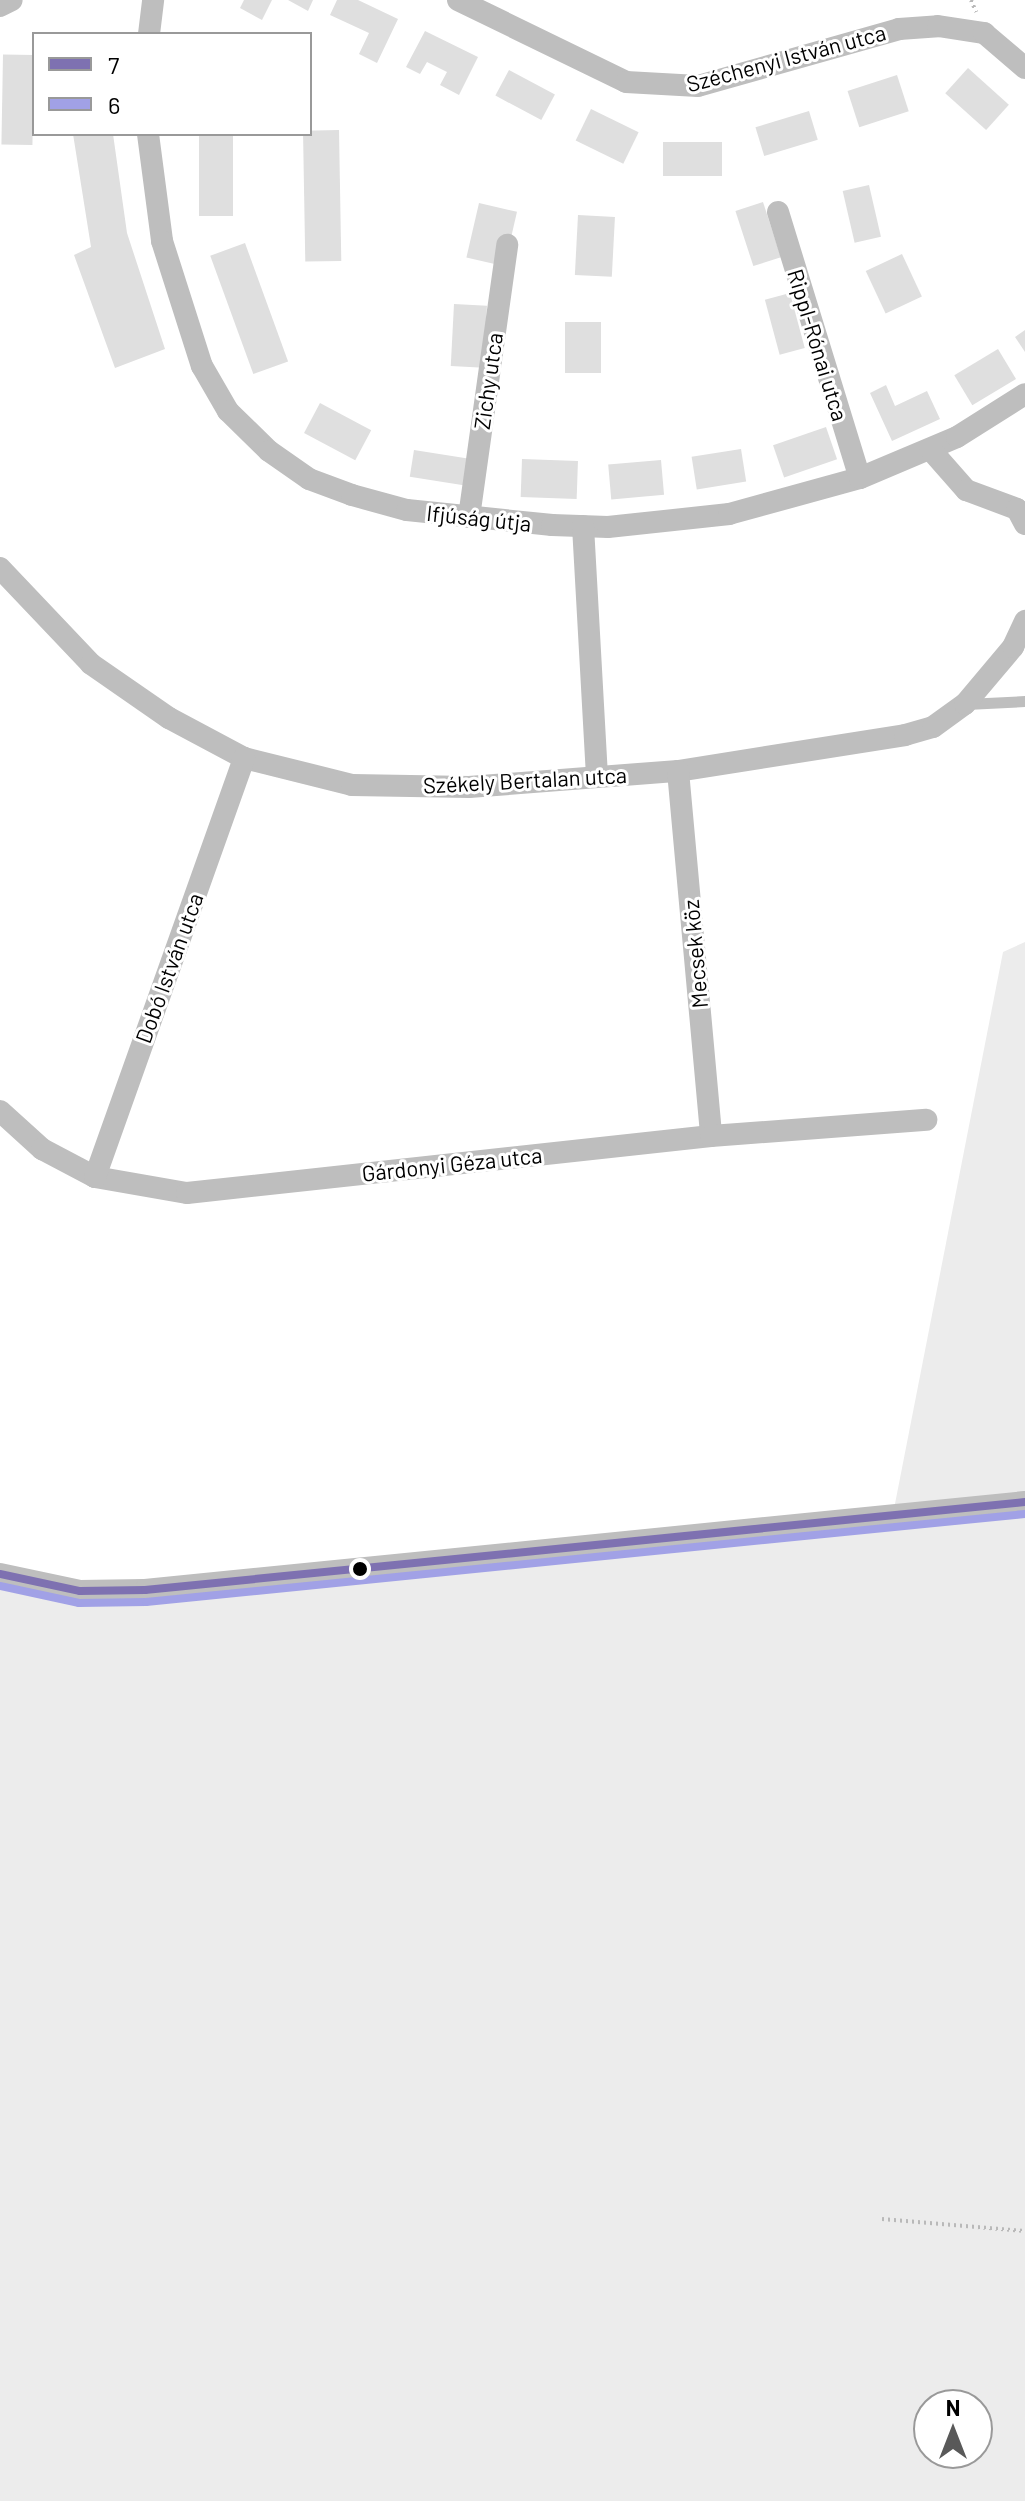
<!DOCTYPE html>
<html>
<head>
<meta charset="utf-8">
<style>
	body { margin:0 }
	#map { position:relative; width:1025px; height:2501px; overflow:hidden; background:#fff; font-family:Barlow,sans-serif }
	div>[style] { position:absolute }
	.green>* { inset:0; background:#ececec }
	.building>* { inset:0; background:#dfdfdf; transform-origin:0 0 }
	.path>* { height:4px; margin-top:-2px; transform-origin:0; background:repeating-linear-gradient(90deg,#b9b9b9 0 2px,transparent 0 6px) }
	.service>* { height:11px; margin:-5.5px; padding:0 5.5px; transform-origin:5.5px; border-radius:5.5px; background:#bebebe }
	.minor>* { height:22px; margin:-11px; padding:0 11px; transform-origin:11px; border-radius:11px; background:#bebebe }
	.bus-1>* { height:8px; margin:-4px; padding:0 4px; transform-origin:4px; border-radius:4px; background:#7e71b1 }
	.bus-2>* { height:8px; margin:-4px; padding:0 4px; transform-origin:4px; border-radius:4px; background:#a1a1e6 }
	.dots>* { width:22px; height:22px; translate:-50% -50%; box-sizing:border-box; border:4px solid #fff; border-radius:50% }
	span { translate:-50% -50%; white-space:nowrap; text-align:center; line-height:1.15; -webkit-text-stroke:6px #fff; paint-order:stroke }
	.street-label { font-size:22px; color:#000 }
	.legend { position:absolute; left:32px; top:32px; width:280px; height:104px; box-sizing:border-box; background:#fff; border:2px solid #999; margin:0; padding:10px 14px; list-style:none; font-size:24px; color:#000 }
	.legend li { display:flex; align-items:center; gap:16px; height:40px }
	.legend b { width:40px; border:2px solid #999 }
	.north { position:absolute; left:913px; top:2389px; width:80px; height:80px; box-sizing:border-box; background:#fff; border:2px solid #999; border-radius:50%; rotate:0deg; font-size:22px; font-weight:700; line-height:32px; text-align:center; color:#000 }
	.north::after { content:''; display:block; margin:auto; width:28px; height:36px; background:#595959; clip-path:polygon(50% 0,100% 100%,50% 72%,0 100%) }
</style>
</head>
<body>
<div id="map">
	<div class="green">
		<div style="clip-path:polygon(evenodd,1025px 942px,1025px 2501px,0 2501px,0 1574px,80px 1591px,893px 1514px,1003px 952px,1025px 942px,929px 2405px,977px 2405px,977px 2453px,929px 2453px,929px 2405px)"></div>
	</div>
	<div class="building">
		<div style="clip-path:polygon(244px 0,272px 0,262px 20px,240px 8px)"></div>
		<div style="clip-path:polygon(288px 0,313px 0,308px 11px)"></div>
		<div style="clip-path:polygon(337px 0,358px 0,398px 19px,377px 63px,359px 54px,369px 33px,330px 15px)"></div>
		<div style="clip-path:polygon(425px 31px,478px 57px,459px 95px,440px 85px,447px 72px,427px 62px,420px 74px,406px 67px)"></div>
		<div style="left:34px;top:55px;width:90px;height:31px;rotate:91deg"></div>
		<div style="left:968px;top:68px;width:55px;height:34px;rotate:42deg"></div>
		<div style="left:509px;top:70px;width:52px;height:29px;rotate:28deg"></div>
		<div style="left:897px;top:75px;width:38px;height:52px;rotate:72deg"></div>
		<div style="left:591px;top:109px;width:53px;height:35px;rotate:26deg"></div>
		<div style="left:809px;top:111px;width:30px;height:56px;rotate:73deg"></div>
		<div style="left:339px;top:130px;width:131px;height:36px;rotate:89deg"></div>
		<div style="clip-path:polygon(73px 134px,113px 134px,127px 233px,165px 349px,115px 368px,74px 255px,91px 247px)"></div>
		<div style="left:199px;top:134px;width:34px;height:82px"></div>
		<div style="left:663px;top:142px;width:59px;height:34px"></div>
		<div style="left:869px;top:185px;width:53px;height:27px;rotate:77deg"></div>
		<div style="left:763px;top:202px;width:58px;height:29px;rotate:72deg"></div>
		<div style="left:479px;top:203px;width:39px;height:56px;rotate:13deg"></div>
		<div style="left:578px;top:215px;width:37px;height:60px;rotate:3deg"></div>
		<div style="left:245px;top:243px;width:126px;height:37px;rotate:70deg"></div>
		<div style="left:902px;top:254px;width:47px;height:40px;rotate:65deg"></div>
		<div style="left:790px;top:293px;width:57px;height:26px;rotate:75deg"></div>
		<div style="left:454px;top:304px;width:33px;height:62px;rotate:3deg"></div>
		<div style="left:565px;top:322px;width:36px;height:51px"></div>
		<div style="clip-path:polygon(1025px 330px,1025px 352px,1015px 337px)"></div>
		<div style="left:998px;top:349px;width:35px;height:51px;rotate:59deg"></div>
		<div style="clip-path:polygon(886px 385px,895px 406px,927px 391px,940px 419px,892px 441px,870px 393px)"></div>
		<div style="left:320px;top:403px;width:58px;height:34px;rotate:28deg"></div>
		<div style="left:826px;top:427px;width:34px;height:56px;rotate:71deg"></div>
		<div style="left:741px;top:449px;width:33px;height:50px;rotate:81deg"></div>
		<div style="left:414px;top:450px;width:56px;height:27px;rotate:9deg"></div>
		<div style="left:522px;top:459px;width:56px;height:38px;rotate:2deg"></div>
		<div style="left:661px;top:460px;width:35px;height:53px;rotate:85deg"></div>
	</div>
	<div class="path">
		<div style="left:971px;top:0;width:13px;rotate:67deg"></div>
		<div style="left:882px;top:2219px;width:144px;rotate:4.8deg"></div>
	</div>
	<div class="service">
		<div style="left:966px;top:704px;width:59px;rotate:-2.9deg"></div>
	</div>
	<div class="minor">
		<div style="left:458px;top:0;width:187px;rotate:26deg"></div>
		<div style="left:626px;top:82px;width:72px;rotate:3.2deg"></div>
		<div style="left:698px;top:86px;width:209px;rotate:-15.8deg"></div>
		<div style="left:899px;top:29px;width:39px;rotate:-4deg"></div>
		<div style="left:938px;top:26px;width:47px;rotate:8.7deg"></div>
		<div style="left:984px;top:33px;width:54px;rotate:40.5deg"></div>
		<div style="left:0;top:6px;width:13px;rotate:-27deg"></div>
		<div style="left:149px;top:34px;width:34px;rotate:-83deg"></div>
		<div style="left:148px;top:134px;width:108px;rotate:82.5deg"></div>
		<div style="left:162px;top:241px;width:131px;rotate:72.3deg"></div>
		<div style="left:202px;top:366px;width:52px;rotate:60deg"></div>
		<div style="left:228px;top:411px;width:57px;rotate:44.3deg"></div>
		<div style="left:269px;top:451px;width:49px;rotate:35deg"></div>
		<div style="left:309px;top:479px;width:46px;rotate:20.4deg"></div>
		<div style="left:352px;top:495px;width:57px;rotate:15.3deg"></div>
		<div style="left:407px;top:510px;width:146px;rotate:5.9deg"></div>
		<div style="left:552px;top:525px;width:56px;rotate:2deg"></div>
		<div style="left:608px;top:527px;width:122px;rotate:-6.1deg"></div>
		<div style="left:729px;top:514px;width:136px;rotate:-15.4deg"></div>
		<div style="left:860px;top:478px;width:105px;rotate:-22.9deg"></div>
		<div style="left:957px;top:437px;width:80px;rotate:-32.3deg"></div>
		<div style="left:778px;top:212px;width:278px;rotate:72.9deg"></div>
		<div style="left:930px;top:449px;width:55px;rotate:48.7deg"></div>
		<div style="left:966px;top:490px;width:54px;rotate:20.4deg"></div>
		<div style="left:1017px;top:509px;width:17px;rotate:62deg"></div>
		<div style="left:469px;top:517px;width:275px;rotate:-82deg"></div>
		<div style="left:583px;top:526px;width:251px;rotate:86.8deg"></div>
		<div style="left:0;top:568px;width:132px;rotate:46.5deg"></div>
		<div style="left:91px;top:664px;width:95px;rotate:34.7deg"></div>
		<div style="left:169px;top:718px;width:85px;rotate:28.1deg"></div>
		<div style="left:244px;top:758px;width:111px;rotate:14deg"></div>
		<div style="left:352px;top:785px;width:117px;rotate:1deg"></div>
		<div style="left:469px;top:787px;width:210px;rotate:-4.4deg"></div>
		<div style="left:678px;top:771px;width:230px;rotate:-9deg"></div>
		<div style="left:905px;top:735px;width:29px;rotate:-16deg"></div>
		<div style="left:933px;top:727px;width:39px;rotate:-36deg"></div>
		<div style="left:965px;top:704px;width:75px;rotate:-49.9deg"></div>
		<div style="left:1013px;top:647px;width:29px;rotate:-65deg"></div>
		<div style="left:678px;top:771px;width:366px;rotate:84.8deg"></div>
		<div style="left:0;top:1111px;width:57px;rotate:42.1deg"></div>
		<div style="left:42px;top:1149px;width:60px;rotate:27.8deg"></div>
		<div style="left:95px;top:1177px;width:93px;rotate:9.9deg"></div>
		<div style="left:187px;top:1193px;width:527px;rotate:-6.21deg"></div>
		<div style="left:711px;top:1136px;width:216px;rotate:-4.3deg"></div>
		<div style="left:95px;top:1177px;width:445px;rotate:-70.4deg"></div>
		<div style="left:0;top:1574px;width:82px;rotate:12deg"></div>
		<div style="left:80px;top:1591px;width:65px;rotate:-0.9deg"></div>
		<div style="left:145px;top:1590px;width:884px;rotate:-5.71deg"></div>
	</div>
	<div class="bus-1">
		<div style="left:0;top:1574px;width:82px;rotate:12deg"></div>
		<div style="left:80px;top:1591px;width:65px;rotate:-0.9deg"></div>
		<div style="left:145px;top:1590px;width:884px;rotate:-5.71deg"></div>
	</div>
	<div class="bus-2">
		<div style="left:0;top:1586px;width:81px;rotate:12.1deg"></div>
		<div style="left:79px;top:1603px;width:67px;rotate:-0.9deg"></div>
		<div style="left:146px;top:1602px;width:883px;rotate:-5.72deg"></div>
	</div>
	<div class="dots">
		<div style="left:360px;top:1569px;background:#000"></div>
	</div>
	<div class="street-label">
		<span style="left:786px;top:58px;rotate:-15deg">Széchenyi István utca</span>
		<span style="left:818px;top:345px;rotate:73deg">Rippl-Rónai utca</span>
		<span style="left:488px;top:381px;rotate:-82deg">Zichy utca</span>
		<span style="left:479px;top:518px;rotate:6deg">Ifjúság útja</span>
		<span style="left:525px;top:780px;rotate:-3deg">Székely Bertalan utca</span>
		<span style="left:695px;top:954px;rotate:-95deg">Mecsek köz</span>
		<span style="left:169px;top:968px;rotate:-70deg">Dobó István utca</span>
		<span style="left:452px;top:1164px;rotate:-6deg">Gárdonyi Géza utca</span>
	</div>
	<ul class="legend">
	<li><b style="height:10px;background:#7e71b1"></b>7</li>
	<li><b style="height:10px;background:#a1a1e6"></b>6</li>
	</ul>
	<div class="north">N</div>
</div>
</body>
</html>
